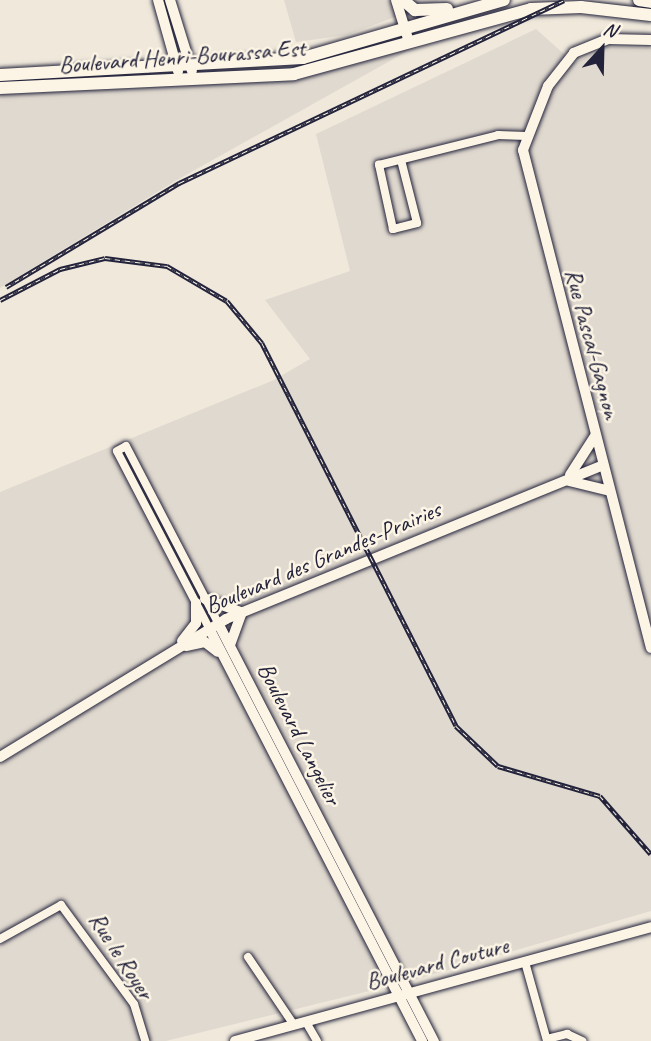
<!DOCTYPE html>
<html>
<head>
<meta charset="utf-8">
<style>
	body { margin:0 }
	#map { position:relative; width:651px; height:1041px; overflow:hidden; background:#efe8db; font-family:Caveat,sans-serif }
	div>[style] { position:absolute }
	.built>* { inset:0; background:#e0d9cf }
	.roads { filter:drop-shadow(0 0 2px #22223b) drop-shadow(0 0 2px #22223b) }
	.street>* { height:8px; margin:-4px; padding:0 4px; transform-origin:4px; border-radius:4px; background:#fcf5e5 }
	.secondary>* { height:10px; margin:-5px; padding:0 5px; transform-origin:5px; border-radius:5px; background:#fcf5e5 }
	.primary>* { height:12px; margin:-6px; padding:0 6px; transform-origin:6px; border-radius:6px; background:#fcf5e5 }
	.rail>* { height:4.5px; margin-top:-2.25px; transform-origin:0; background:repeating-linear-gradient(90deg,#fcf5e5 0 5px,#22223b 0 10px); box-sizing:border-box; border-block:2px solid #22223b }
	span { translate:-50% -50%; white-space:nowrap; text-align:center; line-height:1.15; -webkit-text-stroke:5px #fcf5e5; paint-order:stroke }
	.street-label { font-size:24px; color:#22223b }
	.north { position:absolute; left:567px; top:14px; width:70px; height:70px; -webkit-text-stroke:5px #fcf5e5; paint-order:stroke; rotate:22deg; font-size:19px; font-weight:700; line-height:28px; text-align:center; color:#22223b }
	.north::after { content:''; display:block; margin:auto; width:24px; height:32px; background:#22223b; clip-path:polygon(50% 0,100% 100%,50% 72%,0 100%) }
</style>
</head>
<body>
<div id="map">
	<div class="built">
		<div style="clip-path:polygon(284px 0,440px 0,347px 35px,296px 42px)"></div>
		<div style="clip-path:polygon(447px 29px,177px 180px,0 288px,0 89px,268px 77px)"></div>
		<div style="clip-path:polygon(536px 29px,574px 63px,607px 47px,651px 48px,651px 911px,410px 981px,166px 1041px,0 1041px,0 492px,274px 380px,310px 359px,265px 300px,350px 271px,316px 134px)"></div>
	</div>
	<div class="roads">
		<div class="street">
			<div style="left:401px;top:160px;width:65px;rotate:75.7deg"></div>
			<div style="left:417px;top:223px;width:25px;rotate:166deg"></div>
			<div style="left:393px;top:229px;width:66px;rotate:-102.3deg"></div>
			<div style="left:379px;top:165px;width:123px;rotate:-14.1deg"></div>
			<div style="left:498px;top:135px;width:28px;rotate:2deg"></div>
			<div style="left:209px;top:628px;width:199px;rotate:-117.5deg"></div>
			<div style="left:117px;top:451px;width:10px;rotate:-29deg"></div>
			<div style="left:126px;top:446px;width:199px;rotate:62.5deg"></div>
			<div style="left:0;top:939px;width:70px;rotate:-29.1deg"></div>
			<div style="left:61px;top:905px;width:123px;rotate:53.6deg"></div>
			<div style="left:134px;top:1004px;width:39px;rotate:73deg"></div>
			<div style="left:248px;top:957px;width:82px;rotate:55.9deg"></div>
			<div style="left:525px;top:962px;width:82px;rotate:74.4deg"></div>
			<div style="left:306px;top:1022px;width:22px;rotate:60deg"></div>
			<div style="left:547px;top:1039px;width:21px;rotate:-14deg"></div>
			<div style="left:567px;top:1034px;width:17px;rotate:25deg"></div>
		</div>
		<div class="secondary">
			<div style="left:158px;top:0;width:74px;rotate:74.3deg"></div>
			<div style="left:170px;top:0;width:74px;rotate:72.8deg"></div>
			<div style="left:396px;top:0;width:44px;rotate:72.8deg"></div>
			<div style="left:651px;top:40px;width:43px;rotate:-178.7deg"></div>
			<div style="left:608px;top:39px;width:37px;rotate:158deg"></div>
			<div style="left:574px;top:53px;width:42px;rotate:128.2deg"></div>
			<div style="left:548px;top:86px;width:69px;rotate:111.3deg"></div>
			<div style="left:523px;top:150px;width:514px;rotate:75.59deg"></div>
			<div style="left:570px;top:475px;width:46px;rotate:-57.3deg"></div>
			<div style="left:569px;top:481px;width:42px;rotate:13.7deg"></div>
			<div style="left:205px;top:599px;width:37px;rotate:20deg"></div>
			<div style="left:218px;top:623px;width:471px;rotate:62.7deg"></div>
			<div style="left:209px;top:628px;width:465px;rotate:62.7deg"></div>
			<div style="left:182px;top:641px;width:23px;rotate:-52deg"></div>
			<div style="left:196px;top:623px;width:20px;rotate:-90deg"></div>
			<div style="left:230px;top:645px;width:35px;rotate:-70deg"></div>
			<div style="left:186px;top:646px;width:19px;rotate:-12deg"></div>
			<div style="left:205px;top:642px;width:16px;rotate:38deg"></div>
			<div style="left:0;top:757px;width:265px;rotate:-31.4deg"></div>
			<div style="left:226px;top:619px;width:407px;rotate:-22.2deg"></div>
			<div style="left:235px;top:1041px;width:431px;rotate:-15.3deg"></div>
		</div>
		<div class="primary">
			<div style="left:403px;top:0;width:16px;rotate:40deg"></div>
			<div style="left:415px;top:10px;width:32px;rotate:-2deg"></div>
			<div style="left:639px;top:0;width:12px;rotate:9deg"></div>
			<div style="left:0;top:75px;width:303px;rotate:-3.2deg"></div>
			<div style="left:303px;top:58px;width:209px;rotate:-16.1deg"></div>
			<div style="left:0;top:88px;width:294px;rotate:-2.7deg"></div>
			<div style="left:294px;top:74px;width:246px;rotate:-15.3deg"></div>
			<div style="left:531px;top:9px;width:50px;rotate:-2.3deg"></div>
			<div style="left:581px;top:7px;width:70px;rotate:6.5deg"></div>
		</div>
	</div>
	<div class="rail">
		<div style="left:6px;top:287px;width:202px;rotate:-31deg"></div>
		<div style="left:179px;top:183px;width:426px;rotate:-25.4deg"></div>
		<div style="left:0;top:300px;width:68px;rotate:-27.3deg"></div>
		<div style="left:60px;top:269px;width:46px;rotate:-13.7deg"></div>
		<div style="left:105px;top:258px;width:63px;rotate:7.4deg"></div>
		<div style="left:167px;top:266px;width:69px;rotate:30.3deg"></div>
		<div style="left:227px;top:301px;width:55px;rotate:50.2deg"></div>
		<div style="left:262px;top:343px;width:429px;rotate:63.1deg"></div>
		<div style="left:456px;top:726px;width:58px;rotate:43.6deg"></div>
		<div style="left:498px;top:766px;width:106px;rotate:16.4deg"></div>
		<div style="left:600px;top:796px;width:77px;rotate:48.7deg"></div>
	</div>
	<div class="street-label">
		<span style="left:182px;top:57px;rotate:-4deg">Boulevard Henri-Bourassa Est</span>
		<span style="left:592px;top:344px;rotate:75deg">Rue Pascal-Gagnon</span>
		<span style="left:323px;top:558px;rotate:-23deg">Boulevard des Grandes-Prairies</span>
		<span style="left:299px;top:734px;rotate:63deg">Boulevard Langelier</span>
		<span style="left:121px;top:956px;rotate:57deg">Rue le Royer</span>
		<span style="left:437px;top:964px;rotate:-15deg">Boulevard Couture</span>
	</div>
	<div class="north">N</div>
</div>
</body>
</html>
